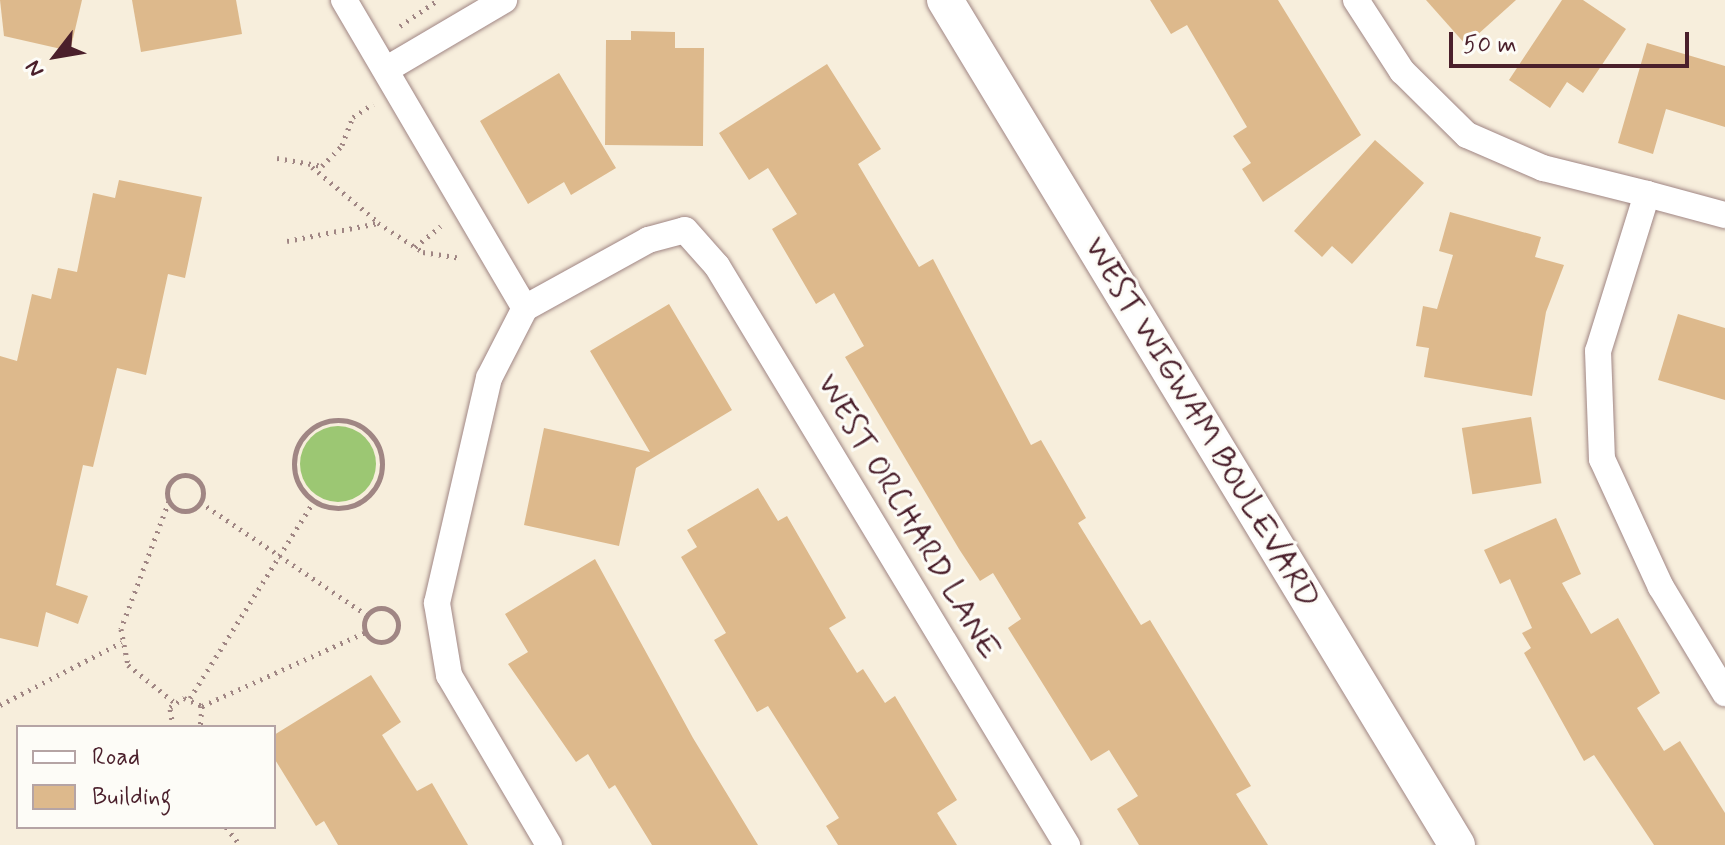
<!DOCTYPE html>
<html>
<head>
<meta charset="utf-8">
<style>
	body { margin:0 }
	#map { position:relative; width:1725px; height:845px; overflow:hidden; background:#f7eedc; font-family:Mynerve,sans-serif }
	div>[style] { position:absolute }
	.green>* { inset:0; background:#9cc773 }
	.round { border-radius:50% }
	.building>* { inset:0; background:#ddb98c; transform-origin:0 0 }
	.path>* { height:5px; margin-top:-2.5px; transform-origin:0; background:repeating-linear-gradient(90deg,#a08684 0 2px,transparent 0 8px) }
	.path>.ring { margin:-2.5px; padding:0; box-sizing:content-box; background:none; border:5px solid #a08684; border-radius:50% }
	.roads { filter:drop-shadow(0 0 2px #a08684) drop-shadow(0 0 2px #a08684) }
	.street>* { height:26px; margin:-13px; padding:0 13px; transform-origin:13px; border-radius:13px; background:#fff }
	.secondary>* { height:36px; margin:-18px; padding:0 18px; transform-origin:18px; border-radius:18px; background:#fff }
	span { translate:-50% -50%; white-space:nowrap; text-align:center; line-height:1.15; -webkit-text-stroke:6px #fdfcf7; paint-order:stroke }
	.street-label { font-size:32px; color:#4a1f2b }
	.legend { position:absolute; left:16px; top:725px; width:260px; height:104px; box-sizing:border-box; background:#fdfcf7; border:2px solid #b5a4a5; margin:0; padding:10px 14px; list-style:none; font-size:24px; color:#4a1f2b }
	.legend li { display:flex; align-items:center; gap:16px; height:40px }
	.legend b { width:40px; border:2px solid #b5a4a5 }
	.north { position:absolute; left:16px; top:16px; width:80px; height:80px; -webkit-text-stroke:6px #fdfcf7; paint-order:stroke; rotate:239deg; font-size:22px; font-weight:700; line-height:32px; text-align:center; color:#4a1f2b }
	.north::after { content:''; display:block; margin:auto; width:28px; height:36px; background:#4a1f2b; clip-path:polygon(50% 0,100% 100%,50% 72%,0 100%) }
	.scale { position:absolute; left:1449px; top:32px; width:240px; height:36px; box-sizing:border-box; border:4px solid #4a1f2b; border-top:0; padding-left:10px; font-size:24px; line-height:28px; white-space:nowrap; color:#4a1f2b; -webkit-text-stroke:6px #fdfcf7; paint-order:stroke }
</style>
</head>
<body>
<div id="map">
	<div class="green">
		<div class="round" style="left:300px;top:426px;width:76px;height:76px"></div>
	</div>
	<div class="building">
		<div style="clip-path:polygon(0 0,82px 0,70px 51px,4px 36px)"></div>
		<div style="clip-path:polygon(132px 0,236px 0,242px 34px,141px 52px)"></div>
		<div style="clip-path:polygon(1150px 0,1278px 0,1361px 135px,1263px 202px,1242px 169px,1251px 163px,1233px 136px,1247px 127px,1187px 25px,1171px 34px)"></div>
		<div style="clip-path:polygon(1426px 0,1516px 0,1466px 45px)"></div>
		<div style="clip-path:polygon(1562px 0,1583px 0,1626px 29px,1583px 93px,1567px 82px,1550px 108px,1509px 80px)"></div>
		<div style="clip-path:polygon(631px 31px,675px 32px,675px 48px,704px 48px,703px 146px,605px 145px,606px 40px,631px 40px)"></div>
		<div style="clip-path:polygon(1647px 43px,1725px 66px,1725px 127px,1666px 109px,1653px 154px,1618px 143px)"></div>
		<div style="clip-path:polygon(827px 64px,881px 149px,858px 164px,919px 267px,933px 259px,1031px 445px,1041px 440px,1086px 518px,1078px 523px,1141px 625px,1150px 620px,1251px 786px,1236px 794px,1268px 845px,1139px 845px,1117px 809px,1138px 796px,1109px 750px,1091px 761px,1008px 628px,1021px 619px,993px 573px,980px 581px,959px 549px,845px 357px,864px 346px,834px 293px,816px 304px,772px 229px,797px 214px,768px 168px,749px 180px,719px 133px)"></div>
		<div style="clip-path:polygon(559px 73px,616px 168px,571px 195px,564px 182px,528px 204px,480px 121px)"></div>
		<div style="clip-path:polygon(1375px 140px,1424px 183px,1352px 264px,1332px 246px,1322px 257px,1294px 231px)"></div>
		<div style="clip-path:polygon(119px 180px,202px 197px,185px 278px,168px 274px,146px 375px,117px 368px,93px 467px,83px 465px,56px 585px,88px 596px,78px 624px,46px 612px,38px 647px,0 638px,0 356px,17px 361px,32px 294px,51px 299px,58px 268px,77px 272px,93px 193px,115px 198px)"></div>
		<div style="clip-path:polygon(1450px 212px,1541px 237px,1535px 257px,1564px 265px,1546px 312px,1532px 396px,1424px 377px,1429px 348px,1416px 346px,1423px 306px,1437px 309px,1453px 255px,1439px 251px)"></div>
		<div style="clip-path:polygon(669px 304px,732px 410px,636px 468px,619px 546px,524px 525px,544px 428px,650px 452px,590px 351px)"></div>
		<div style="clip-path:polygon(1678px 314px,1725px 328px,1725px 400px,1658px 380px)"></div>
		<div style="left:1531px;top:417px;width:67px;height:70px;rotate:81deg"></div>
		<div style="clip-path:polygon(758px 488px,778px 521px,787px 516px,846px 618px,829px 628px,857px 673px,863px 669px,885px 703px,895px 696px,957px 800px,937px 813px,957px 845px,838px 845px,826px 826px,839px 818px,768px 706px,757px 712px,714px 640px,726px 633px,681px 557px,697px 547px,687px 530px)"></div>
		<div style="clip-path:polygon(1556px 518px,1581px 574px,1562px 583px,1591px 634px,1618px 618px,1660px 693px,1637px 708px,1664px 751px,1680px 741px,1725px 813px,1725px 845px,1654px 845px,1594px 755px,1584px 761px,1524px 653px,1531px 648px,1522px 633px,1532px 628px,1510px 579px,1500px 584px,1484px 550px)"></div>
		<div style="clip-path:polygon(595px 559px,693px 738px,758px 845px,652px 845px,615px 785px,609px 789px,588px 754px,576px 762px,508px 664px,528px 652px,505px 614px)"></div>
		<div style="clip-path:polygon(371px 675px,401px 722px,382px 735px,417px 791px,432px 783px,468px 845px,338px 845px,324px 821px,316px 826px,274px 758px,274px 735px)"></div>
	</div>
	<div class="path">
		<div style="left:400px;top:26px;width:46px;rotate:-34.4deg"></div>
		<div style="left:277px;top:158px;width:46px;rotate:10.1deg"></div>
		<div style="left:322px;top:166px;width:29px;rotate:-46deg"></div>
		<div style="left:342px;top:145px;width:30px;rotate:-69deg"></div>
		<div style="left:353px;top:117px;width:24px;rotate:-33deg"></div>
		<div style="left:312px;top:167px;width:86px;rotate:39.8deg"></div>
		<div style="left:287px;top:241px;width:93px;rotate:-11.2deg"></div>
		<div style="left:378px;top:223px;width:54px;rotate:32.8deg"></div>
		<div style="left:423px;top:252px;width:37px;rotate:9deg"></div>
		<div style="left:415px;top:247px;width:33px;rotate:-39deg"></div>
		<div class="ring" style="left:294px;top:420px;width:83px;height:83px"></div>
		<div class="ring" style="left:167px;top:475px;width:31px;height:31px"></div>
		<div style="left:169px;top:501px;width:137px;rotate:110.6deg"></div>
		<div style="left:121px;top:629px;width:37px;rotate:79deg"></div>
		<div style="left:128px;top:665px;width:59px;rotate:38.8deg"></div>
		<div style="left:200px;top:502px;width:202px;rotate:34.1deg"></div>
		<div class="ring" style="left:364px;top:608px;width:29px;height:29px"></div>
		<div style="left:190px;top:698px;width:233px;rotate:-57.8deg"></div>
		<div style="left:0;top:705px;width:137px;rotate:-27.3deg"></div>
		<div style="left:202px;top:706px;width:180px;rotate:-24.3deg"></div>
		<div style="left:173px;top:727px;width:20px;rotate:-99deg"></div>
		<div style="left:170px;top:707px;width:17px;rotate:-33deg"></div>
		<div style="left:184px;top:698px;width:20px;rotate:24deg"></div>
		<div style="left:202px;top:706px;width:21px;rotate:95deg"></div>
		<div style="left:226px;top:827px;width:23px;rotate:52deg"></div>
	</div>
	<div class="roads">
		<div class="street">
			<div style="left:344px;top:0;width:357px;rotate:59.6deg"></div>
			<div style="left:1356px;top:0;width:85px;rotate:57.1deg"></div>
			<div style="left:1402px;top:71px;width:91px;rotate:44.6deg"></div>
			<div style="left:1467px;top:135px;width:83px;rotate:23.5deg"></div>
			<div style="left:1543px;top:168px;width:107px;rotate:14deg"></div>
			<div style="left:1647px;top:194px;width:164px;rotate:107.3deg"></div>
			<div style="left:1598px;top:351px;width:108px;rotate:87.9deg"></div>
			<div style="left:1602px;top:459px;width:141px;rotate:65.3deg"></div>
			<div style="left:1661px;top:587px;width:124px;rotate:58.9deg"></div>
			<div style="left:387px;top:69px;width:136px;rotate:-30.5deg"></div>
			<div style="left:1647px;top:194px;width:81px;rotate:15.1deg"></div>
			<div style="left:549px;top:845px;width:197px;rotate:-120.5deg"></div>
			<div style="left:449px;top:675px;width:73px;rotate:-99.5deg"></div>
			<div style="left:437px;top:603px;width:231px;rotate:-77deg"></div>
			<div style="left:489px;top:378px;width:79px;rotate:-62.8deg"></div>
			<div style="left:525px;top:308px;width:141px;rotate:-28.9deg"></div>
			<div style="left:648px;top:240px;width:38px;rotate:-15deg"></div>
			<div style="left:685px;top:230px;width:48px;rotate:48.4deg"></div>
			<div style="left:717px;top:266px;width:677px;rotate:58.85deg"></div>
		</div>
		<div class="secondary">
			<div style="left:945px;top:0;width:988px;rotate:58.79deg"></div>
		</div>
	</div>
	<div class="street-label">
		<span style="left:1201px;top:423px;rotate:59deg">WEST WIGWAM BOULEVARD</span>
		<span style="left:908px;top:517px;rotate:59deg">WEST ORCHARD LANE</span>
	</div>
	<ul class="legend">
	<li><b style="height:10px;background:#fff"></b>Road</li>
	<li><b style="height:22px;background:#ddb98c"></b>Building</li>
	</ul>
	<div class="north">N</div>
	<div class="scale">50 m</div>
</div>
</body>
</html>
